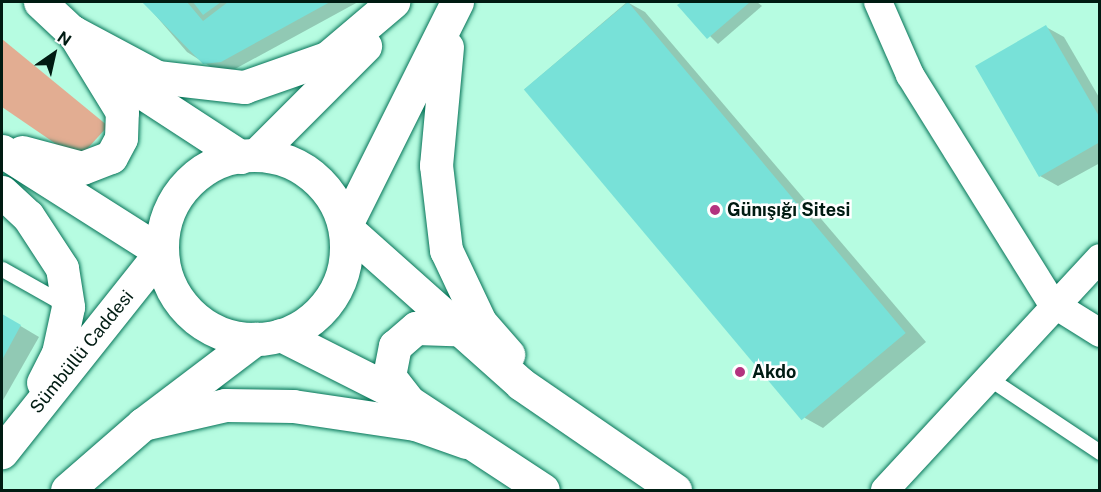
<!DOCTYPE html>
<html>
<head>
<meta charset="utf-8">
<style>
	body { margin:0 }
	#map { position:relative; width:1101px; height:492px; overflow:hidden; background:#b6fce1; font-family:"Public Sans",sans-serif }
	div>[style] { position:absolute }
	.green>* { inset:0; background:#e2ad92 }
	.shadow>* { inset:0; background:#0003 }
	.building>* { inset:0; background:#78e1d8; transform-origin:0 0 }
	.roads { filter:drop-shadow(0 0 2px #057357) drop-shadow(0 0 2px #057357) }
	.lane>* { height:15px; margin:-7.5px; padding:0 7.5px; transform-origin:7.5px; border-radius:7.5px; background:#fff }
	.street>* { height:28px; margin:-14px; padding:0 14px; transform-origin:14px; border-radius:14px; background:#fff }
	.secondary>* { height:33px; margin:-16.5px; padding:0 16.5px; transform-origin:16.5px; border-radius:16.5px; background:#fff }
	.secondary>.ring { margin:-16.5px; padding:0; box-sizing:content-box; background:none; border:33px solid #fff; border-radius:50% }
	.dots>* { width:16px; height:16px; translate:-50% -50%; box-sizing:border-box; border:3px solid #fff; border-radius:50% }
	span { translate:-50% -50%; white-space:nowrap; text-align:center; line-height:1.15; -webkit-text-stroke:5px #fff; paint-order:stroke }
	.poi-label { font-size:18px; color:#001b12; font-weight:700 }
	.left { translate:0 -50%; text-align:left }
	.street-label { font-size:18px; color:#001b12 }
	.frame { position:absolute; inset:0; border:3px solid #001b12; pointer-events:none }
	.north { position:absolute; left:24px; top:24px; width:60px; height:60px; -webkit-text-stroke:4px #fff; paint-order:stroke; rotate:34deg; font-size:16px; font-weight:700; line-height:24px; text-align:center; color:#001b12 }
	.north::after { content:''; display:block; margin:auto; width:21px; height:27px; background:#001b12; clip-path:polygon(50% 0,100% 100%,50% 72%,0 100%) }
</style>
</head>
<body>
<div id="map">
	<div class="green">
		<div style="clip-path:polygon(2px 39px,108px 126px,78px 159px,2px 107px)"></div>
	</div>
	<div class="shadow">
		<div style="clip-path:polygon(144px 2px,358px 2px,235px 69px,219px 72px,187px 52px)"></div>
		<div style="clip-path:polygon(627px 2px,645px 12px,926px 342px,823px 428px,805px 418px,525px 89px)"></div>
		<div style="clip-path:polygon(684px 2px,757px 2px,762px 6px,718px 44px,679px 5px)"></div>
		<div style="clip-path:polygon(1046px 27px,1064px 37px,1100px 99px,1100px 163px,1058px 186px,1040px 176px)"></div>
		<div style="clip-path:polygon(2px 315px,39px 337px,2px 402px)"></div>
	</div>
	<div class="building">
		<div style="clip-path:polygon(142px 2px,187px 2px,203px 21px,228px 2px,330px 2px,221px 62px,203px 64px)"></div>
		<div style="clip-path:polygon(193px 2px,221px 2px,203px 15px)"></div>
		<div style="left:628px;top:2px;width:432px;height:136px;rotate:50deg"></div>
		<div style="clip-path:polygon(682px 2px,750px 2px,707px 39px,677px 5px)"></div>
		<div style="clip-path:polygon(1046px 25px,1100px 118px,1100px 142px,1039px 177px,975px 66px)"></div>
		<div style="clip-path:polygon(2px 314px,21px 325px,2px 360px)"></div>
	</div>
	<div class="roads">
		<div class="lane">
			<div style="left:2px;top:269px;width:73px;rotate:29.4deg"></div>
			<div style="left:987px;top:377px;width:136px;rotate:33.6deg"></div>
		</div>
		<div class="street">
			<div style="left:878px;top:2px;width:80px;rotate:66.3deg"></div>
			<div style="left:910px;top:75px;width:269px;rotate:58.1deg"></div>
			<div style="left:1052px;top:303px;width:57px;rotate:32deg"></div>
			<div style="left:885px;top:490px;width:316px;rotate:-47.2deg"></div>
		</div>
		<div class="secondary">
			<div style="left:40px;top:2px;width:114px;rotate:43.2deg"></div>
			<div style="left:123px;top:80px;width:141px;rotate:33.1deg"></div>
			<div style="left:457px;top:2px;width:251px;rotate:116.5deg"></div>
			<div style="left:345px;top:227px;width:236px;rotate:41.7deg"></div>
			<div style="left:521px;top:384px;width:187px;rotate:34.5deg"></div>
			<div style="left:73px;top:32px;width:95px;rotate:28.2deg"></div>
			<div style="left:157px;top:77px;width:88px;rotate:6.6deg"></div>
			<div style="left:244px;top:87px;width:88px;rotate:-19.3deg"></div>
			<div style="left:327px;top:58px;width:87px;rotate:-40.3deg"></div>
			<div style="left:447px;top:47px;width:119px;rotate:95.3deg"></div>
			<div style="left:436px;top:165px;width:86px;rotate:83.3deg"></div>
			<div style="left:446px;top:250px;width:80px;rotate:64.7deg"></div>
			<div style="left:480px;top:322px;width:43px;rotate:48.8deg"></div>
			<div style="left:2px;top:151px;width:188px;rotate:32.4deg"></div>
			<div style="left:161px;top:252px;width:256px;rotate:128.5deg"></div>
			<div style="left:22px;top:152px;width:62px;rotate:14.9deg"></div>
			<div style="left:82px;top:168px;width:31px;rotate:-21deg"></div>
			<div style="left:111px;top:157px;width:21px;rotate:-62deg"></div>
			<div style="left:121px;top:138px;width:26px;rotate:-88deg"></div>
			<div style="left:122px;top:112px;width:94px;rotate:-121.5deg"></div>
			<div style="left:257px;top:154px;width:153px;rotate:-45deg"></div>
			<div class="ring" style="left:162px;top:155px;width:151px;height:151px"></div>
			<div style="left:2px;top:192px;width:35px;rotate:43deg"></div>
			<div style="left:28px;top:216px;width:62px;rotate:56.8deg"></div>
			<div style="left:62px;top:268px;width:39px;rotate:81deg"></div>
			<div style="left:68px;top:307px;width:47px;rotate:102.3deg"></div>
			<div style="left:58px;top:353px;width:33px;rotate:117deg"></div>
			<div style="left:281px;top:335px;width:127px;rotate:26.8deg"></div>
			<div style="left:394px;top:392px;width:178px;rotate:33.3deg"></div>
			<div style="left:409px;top:402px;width:33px;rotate:-128deg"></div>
			<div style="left:389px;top:376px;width:31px;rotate:-79deg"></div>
			<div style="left:395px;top:346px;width:28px;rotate:-41deg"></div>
			<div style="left:416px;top:328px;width:38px;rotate:2deg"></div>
			<div style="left:143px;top:424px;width:84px;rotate:-13deg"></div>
			<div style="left:225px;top:405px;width:68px;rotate:0.8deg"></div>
			<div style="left:293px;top:406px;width:123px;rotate:8.4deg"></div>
			<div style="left:415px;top:424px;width:54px;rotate:19.4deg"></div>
			<div style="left:67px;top:490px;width:101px;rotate:-41deg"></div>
			<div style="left:143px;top:424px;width:141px;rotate:-37.2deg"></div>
		</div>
	</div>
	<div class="dots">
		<div style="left:715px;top:210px;background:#b3337f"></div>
		<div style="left:740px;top:372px;background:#b3337f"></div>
	</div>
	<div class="poi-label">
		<span class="left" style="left:727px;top:210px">Günışığı Sitesi</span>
		<span class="left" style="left:752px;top:372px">Akdo</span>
	</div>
	<div class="street-label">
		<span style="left:82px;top:352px;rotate:-51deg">Sümbüllü Caddesi</span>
	</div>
	<div class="frame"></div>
	<div class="north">N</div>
</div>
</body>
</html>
